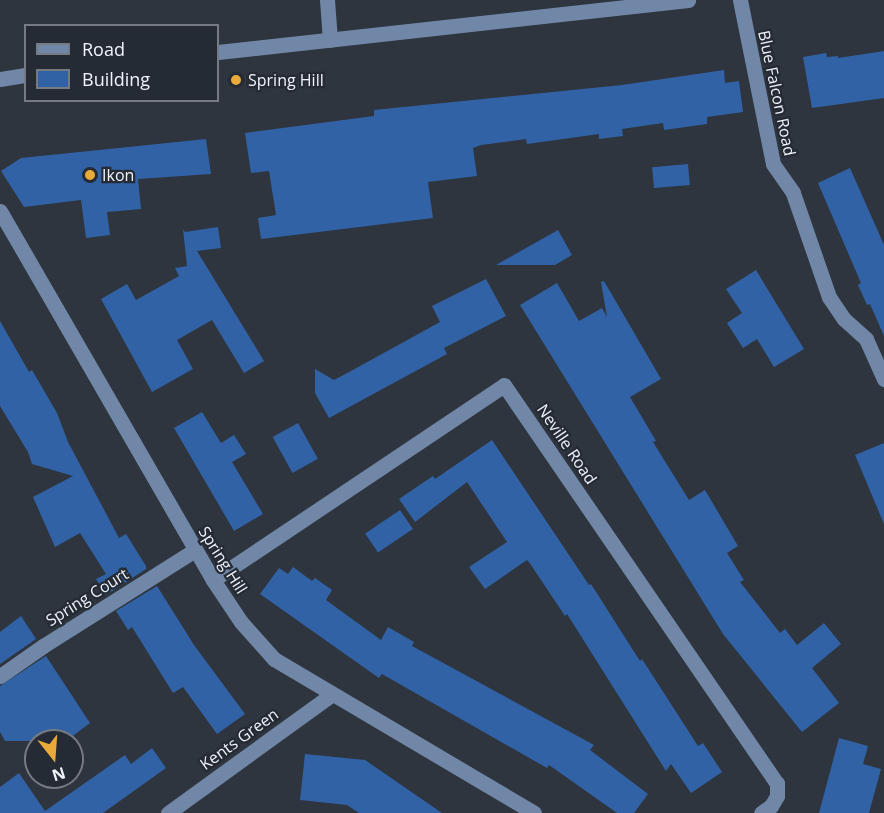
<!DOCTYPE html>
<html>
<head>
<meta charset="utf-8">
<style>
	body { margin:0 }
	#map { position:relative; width:884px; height:813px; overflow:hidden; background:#2e353e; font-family:"Open Sans",sans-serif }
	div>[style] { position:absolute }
	.building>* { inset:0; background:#3162a6; transform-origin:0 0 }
	.minor>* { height:15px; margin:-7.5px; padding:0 7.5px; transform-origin:7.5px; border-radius:7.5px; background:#7187a7 }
	.dots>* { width:16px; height:16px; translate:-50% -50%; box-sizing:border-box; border:3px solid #252b34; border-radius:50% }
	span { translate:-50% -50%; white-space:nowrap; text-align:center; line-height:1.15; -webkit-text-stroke:4.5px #252b34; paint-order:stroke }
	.poi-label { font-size:16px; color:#eff4fa }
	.left { translate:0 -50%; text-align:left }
	.street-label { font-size:16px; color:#eff4fa }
	.legend { position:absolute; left:24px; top:24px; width:195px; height:78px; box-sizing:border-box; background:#252b34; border:2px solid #767b83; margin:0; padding:8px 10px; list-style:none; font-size:18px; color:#eff4fa }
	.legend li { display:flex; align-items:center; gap:12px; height:30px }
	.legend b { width:30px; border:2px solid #767b83 }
	.north { position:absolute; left:24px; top:729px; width:60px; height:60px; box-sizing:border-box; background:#252b34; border:2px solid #767b83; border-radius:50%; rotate:163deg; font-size:16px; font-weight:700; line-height:24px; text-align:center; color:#eff4fa }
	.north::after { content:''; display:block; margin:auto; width:21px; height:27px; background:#eaaa39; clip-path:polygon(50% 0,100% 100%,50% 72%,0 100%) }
</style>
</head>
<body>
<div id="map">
	<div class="building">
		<div style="clip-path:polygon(884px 51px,884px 98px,812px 108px,803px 57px,826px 53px,827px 57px,838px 56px,838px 58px)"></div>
		<div style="clip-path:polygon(724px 70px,725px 83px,739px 81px,743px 112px,707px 117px,707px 124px,664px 130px,663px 123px,622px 129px,623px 136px,599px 139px,599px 134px,527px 144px,526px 139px,481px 145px,473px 148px,477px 176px,428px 182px,433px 218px,261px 239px,258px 218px,276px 215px,269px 171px,251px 173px,245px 133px,374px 116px,374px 110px,622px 85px)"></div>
		<div style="clip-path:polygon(206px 139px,211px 174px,138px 179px,141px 209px,107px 212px,110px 235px,86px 238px,81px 200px,24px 207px,1px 171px,21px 158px)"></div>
		<div style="left:688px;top:164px;width:21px;height:36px;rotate:85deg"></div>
		<div style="clip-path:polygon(850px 168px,884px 245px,884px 336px,870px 304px,867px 305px,858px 285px,861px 283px,818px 183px)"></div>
		<div style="clip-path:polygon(218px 227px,221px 248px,197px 251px,264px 361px,244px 373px,212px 320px,177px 340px,193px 369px,152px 392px,101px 299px,127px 284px,136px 300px,179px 276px,175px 268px,187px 266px,183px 229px,185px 232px)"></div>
		<div style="clip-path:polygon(558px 230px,572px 255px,555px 265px,496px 265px)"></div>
		<div style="clip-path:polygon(756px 270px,804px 349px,774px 367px,757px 339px,743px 348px,727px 323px,742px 313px,726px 289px)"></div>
		<div style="clip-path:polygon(486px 279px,506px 316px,444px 348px,447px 354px,329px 418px,315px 393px,315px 369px,334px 380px,351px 371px,440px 322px,432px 306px)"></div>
		<div style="clip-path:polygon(604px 281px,661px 379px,630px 397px,656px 441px,653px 442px,689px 500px,705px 490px,738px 546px,727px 553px,744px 580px,740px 582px,780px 633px,785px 629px,797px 645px,824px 623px,841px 644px,812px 668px,839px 703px,802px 732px,723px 634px,520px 305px,557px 283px,579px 321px,602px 308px,607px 317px,601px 282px)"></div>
		<div style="clip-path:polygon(0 321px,29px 372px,32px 370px,57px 413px,68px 442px,119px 538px,126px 534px,146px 566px,146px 569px,106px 595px,96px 579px,106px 574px,80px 533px,55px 547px,33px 497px,73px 476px,32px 464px,28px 452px,0 406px)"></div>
		<div style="clip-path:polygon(202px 412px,221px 443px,234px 435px,246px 454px,232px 462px,263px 514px,234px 531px,174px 428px)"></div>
		<div style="left:298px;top:423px;width:41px;height:29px;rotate:61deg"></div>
		<div style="clip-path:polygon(492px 440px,589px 585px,591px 584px,640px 661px,642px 659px,698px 746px,703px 743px,722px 772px,691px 793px,671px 764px,666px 771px,567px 614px,565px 616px,529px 562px,527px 560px,485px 589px,469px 567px,507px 542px,467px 482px,415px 522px,399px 499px,433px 476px,435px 479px)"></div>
		<div style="clip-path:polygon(884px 443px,884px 524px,855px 455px)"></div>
		<div style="left:400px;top:510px;width:23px;height:42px;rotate:56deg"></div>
		<div style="clip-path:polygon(293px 567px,312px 581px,315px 578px,332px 590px,326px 600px,381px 640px,388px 627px,414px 642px,412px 646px,594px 745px,590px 750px,648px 794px,634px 813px,617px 813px,549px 765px,547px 768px,382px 674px,379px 678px,260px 594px,279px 568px,288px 574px)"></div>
		<div style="clip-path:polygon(157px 586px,194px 645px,245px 714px,217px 734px,183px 687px,173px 693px,132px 627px,128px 630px,116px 611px)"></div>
		<div style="clip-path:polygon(21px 616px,36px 639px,0 664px,0 632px)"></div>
		<div style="clip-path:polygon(46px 656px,90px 723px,66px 741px,5px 741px,0 732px,0 686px)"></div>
		<div style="clip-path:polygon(839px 738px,868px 746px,863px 764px,881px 769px,869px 813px,819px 813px)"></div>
		<div style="clip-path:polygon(152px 748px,166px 768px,103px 813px,0 813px,0 787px,19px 773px,45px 811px,125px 755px,131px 764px)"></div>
		<div style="clip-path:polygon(305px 754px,365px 760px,442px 813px,359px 813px,347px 805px,300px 800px)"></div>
	</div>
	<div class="minor">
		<div style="left:327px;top:0;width:40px;rotate:85.7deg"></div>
		<div style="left:740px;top:0;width:167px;rotate:78.6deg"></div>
		<div style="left:773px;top:164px;width:35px;rotate:55deg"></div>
		<div style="left:793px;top:193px;width:110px;rotate:70.9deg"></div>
		<div style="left:829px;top:297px;width:27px;rotate:56deg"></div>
		<div style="left:844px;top:319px;width:30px;rotate:42deg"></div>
		<div style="left:866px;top:339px;width:44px;rotate:65.8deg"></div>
		<div style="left:218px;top:52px;width:473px;rotate:-6.3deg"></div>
		<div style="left:0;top:79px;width:26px;rotate:-9deg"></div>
		<div style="left:0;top:211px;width:426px;rotate:60deg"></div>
		<div style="left:213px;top:580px;width:50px;rotate:56.3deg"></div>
		<div style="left:241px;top:622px;width:50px;rotate:48.3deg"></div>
		<div style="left:274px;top:659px;width:302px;rotate:30.6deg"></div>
		<div style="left:213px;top:580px;width:350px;rotate:-33.8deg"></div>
		<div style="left:504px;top:385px;width:483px;rotate:55.6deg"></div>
		<div style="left:777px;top:783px;width:13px;rotate:90deg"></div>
		<div style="left:777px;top:796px;width:12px;rotate:121deg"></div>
		<div style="left:771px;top:806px;width:12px;rotate:145deg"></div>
		<div style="left:0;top:676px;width:52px;rotate:-34.9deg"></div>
		<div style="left:43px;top:646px;width:180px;rotate:-32.3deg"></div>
		<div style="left:168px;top:813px;width:201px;rotate:-35.9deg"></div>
	</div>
	<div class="dots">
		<div style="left:236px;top:80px;background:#eaaa39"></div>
		<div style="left:90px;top:175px;background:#eaaa39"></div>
	</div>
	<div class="poi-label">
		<span class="left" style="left:248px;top:80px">Spring Hill</span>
		<span class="left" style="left:102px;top:175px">Ikon</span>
	</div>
	<div class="street-label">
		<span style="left:777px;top:93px;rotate:78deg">Blue Falcon Road</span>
		<span style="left:567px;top:444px;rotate:56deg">Neville Road</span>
		<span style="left:223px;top:560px;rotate:58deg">Spring Hill</span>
		<span style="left:87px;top:597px;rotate:-32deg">Spring Court</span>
		<span style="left:239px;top:739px;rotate:-36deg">Kents Green</span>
	</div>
	<ul class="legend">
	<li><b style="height:8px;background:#7187a7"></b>Road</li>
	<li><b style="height:16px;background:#3162a6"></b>Building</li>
	</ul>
	<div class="north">N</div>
</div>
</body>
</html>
